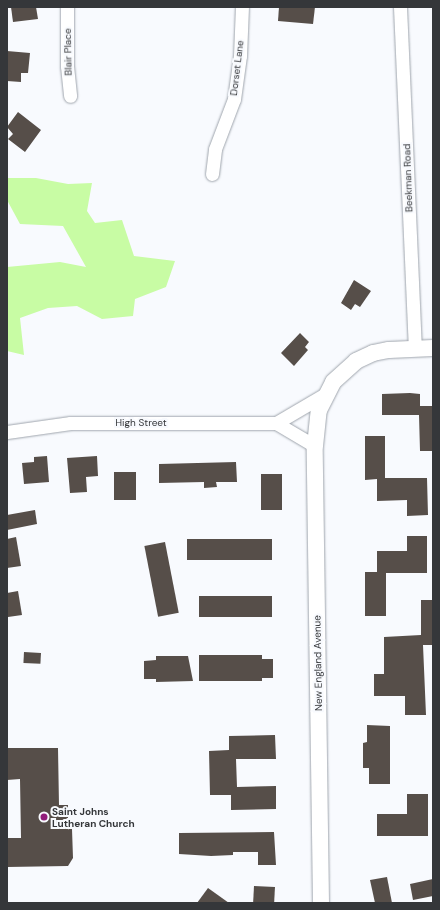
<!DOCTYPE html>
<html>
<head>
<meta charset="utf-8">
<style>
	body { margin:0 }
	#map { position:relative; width:440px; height:910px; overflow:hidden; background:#f8fafe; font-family:"DM Sans",sans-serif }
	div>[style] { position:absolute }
	.green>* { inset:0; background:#c8fca4 }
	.building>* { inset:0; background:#564e49; transform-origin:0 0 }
	.roads { filter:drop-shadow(0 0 1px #9fa5ad) drop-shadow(0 0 1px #9fa5ad) }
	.minor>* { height:13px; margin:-6.5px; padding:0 6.5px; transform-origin:6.5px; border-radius:6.5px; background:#fff }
	.tertiary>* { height:16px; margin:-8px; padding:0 8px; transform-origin:8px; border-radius:8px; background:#fff }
	.dots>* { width:11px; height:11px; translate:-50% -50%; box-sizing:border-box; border:2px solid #f8fafe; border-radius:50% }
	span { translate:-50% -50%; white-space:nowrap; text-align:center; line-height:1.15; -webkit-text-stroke:4px #f8fafe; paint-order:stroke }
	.street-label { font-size:10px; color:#35373a }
	.poi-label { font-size:10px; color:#35373a; font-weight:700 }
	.left { translate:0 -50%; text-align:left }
	.frame { position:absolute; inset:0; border:8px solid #35373a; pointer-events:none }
</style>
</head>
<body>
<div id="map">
	<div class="green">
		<div style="clip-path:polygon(7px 178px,36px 178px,68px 184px,92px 183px,87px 211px,95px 223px,122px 220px,134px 256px,175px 261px,166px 287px,135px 299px,133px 316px,102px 319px,77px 306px,48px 308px,20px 318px,24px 355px,7px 351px,7px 267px,60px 262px,86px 267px,63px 226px,20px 224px,7px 200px)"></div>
	</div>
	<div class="building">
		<div style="clip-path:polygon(11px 7px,36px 7px,38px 19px,13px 22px)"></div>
		<div style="clip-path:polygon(279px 7px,315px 7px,313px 24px,278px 21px)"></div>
		<div style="clip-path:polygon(7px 51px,30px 53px,28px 73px,21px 73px,21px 82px,7px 81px)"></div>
		<div style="clip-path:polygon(18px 112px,41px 130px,25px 152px,8px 139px,13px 134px,7px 127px)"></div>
		<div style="clip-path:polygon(354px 280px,371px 291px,360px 307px,355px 304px,351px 310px,341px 303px)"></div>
		<div style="clip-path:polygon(300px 333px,309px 342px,305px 347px,308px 350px,294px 366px,281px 353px)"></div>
		<div style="clip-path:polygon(410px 393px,420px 394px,420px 406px,433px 406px,433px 451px,420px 451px,419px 415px,382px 415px,382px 394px)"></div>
		<div style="clip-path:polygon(365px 436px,385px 436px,385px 478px,427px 478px,428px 515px,407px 516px,407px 500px,377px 501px,377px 479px,365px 480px)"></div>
		<div style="clip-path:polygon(47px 456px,49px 482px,24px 484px,22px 463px,34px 462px,34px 457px)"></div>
		<div style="clip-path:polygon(97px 456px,98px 476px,86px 477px,87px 492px,70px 493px,67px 458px)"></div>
		<div style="clip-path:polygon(236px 462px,237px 482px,216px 482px,217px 487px,204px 488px,204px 482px,159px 483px,159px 464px)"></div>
		<div style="left:114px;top:472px;width:22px;height:28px"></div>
		<div style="left:261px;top:474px;width:21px;height:36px"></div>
		<div style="clip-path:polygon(35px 510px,37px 524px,7px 530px,7px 515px)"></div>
		<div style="clip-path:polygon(407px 536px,427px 536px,427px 573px,386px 573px,386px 616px,365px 616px,365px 572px,377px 572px,377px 551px,407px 551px)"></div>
		<div style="clip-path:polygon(16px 537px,21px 566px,7px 568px,7px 539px)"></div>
		<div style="left:272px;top:539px;width:21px;height:85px;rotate:90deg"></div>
		<div style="left:165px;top:542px;width:72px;height:21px;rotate:79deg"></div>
		<div style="clip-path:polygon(18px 591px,22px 615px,8px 617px,7px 593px)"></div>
		<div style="left:199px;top:596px;width:73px;height:21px"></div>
		<div style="clip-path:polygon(421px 600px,433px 600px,433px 645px,423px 645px,426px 715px,405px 715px,405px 696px,374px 696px,374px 674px,384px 674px,384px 637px,421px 635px)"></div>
		<div style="left:24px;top:652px;width:17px;height:11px;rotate:3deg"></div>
		<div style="clip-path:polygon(199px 655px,262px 655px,262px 659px,273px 659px,273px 678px,262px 678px,262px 681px,199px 681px)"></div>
		<div style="clip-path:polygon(156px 656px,188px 656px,193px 681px,156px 682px,156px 679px,144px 679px,144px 661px,156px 660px)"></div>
		<div style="clip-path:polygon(367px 725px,390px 726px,390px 784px,369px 784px,369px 768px,363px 768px,363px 743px,367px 742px)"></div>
		<div style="clip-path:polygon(275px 735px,276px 759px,236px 759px,237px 787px,276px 786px,276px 809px,231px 810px,231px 795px,210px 795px,209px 751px,229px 750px,229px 736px)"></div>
		<div style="clip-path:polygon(7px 748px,58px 748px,59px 805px,68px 805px,68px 829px,72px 829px,73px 858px,68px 866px,7px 867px,7px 838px,21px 838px,20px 779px,7px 780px)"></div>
		<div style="clip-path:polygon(407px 794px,428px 794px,428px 836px,377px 836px,377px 814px,407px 814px)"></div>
		<div style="clip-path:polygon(274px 832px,276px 865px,258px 865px,258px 852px,233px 852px,233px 855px,211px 856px,179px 854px,179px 833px)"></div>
		<div style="clip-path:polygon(387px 877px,392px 903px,375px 903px,370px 880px)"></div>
		<div style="clip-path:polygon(433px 879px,433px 896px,413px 900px,410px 884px)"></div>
		<div style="left:254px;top:886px;width:21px;height:17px;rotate:3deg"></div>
		<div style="clip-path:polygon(208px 888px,229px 903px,197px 903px)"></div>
	</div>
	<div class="roads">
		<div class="minor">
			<div style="left:67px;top:7px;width:59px;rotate:90deg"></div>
			<div style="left:67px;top:66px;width:30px;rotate:84deg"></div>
			<div style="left:400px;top:7px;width:341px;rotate:87.5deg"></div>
			<div style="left:212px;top:174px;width:25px;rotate:-83deg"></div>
			<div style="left:215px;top:149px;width:53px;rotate:-69.2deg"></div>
			<div style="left:234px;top:99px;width:43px;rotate:-82.1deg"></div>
			<div style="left:240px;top:56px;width:49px;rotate:-87.7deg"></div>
			<div style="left:276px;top:423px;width:56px;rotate:-30.3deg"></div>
			<div style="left:7px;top:432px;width:64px;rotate:-8.1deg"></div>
			<div style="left:70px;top:423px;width:206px"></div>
			<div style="left:276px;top:423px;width:45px;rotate:30.5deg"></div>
		</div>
		<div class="tertiary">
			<div style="left:321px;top:903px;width:457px;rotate:-90.8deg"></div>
			<div style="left:315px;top:446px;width:36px;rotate:-84deg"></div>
			<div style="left:319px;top:410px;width:31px;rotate:-63deg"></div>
			<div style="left:333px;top:382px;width:31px;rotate:-42deg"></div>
			<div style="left:356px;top:361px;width:19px;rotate:-25deg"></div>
			<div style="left:373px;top:353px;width:16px;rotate:-11deg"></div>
			<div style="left:389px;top:350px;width:44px;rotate:-2.6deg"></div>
		</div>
	</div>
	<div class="dots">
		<div style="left:44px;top:817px;background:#921d7b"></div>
	</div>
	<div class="street-label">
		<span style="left:68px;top:52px;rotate:-91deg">Blair Place</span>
		<span style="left:237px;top:68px;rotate:-83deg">Dorset Lane</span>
		<span style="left:408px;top:178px;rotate:-92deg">Beekman Road</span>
		<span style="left:141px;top:423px">High Street</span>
		<span style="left:318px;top:663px;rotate:-91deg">New England Avenue</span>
	</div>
	<div class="poi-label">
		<span class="left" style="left:52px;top:817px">Saint Johns<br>Lutheran Church</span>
	</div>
	<div class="frame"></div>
</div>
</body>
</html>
